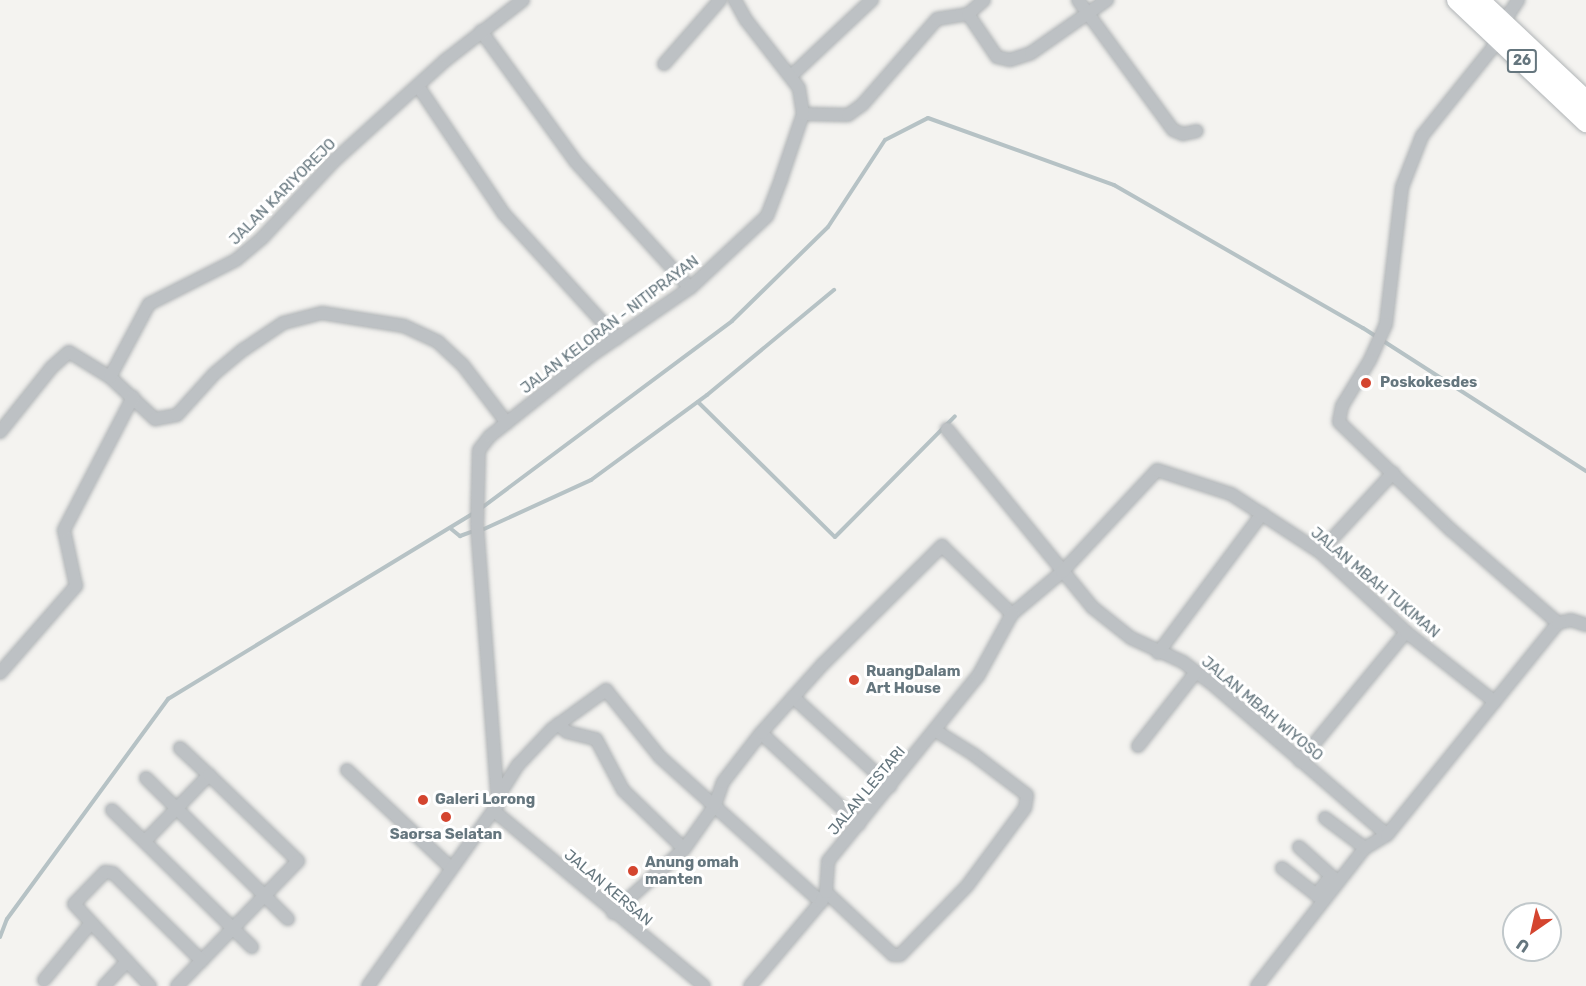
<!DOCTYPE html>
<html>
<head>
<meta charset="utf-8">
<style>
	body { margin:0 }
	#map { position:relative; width:1586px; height:986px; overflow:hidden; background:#f4f3f0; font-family:Rubik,sans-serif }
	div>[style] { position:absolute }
	.stream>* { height:4px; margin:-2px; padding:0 2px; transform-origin:2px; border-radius:2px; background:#b6c2c5 }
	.roads { filter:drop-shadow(0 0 2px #b0b4b6) drop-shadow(0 0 2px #b0b4b6) }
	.minor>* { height:12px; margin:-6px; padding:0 6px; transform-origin:6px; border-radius:6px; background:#bdc1c4 }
	.trunk>* { height:20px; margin:-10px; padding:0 10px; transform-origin:10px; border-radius:10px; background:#fff }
	.dots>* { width:16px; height:16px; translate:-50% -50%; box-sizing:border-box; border:3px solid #fff; border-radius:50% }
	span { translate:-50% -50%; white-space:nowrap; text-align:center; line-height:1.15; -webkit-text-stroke:6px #fff; paint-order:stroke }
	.shield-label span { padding:2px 4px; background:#fff; border:2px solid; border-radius:4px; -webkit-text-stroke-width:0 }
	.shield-label { font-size:14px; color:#65767e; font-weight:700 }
	.street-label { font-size:15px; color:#65767e }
	.poi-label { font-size:15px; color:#65767e; font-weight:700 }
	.left { translate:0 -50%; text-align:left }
	.north { position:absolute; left:1502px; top:902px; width:60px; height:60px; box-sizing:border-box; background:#fff; border:2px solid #c1c8cb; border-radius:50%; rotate:214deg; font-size:16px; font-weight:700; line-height:24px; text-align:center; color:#65767e }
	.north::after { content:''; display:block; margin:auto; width:21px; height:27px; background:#d4452f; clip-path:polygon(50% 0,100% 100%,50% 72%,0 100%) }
</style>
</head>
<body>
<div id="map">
	<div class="stream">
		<div style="left:698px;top:402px;width:192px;rotate:44.6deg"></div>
		<div style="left:835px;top:537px;width:170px;rotate:-45.2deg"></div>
		<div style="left:480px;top:509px;width:314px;rotate:-36.7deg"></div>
		<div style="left:732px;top:321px;width:134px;rotate:-44.4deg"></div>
		<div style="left:828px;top:227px;width:104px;rotate:-56.8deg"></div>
		<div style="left:885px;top:140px;width:48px;rotate:-27.1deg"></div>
		<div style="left:928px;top:118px;width:198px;rotate:19.8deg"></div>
		<div style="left:1114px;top:185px;width:287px;rotate:29.9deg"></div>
		<div style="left:1363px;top:328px;width:265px;rotate:32.7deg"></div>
		<div style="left:450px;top:528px;width:13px;rotate:39deg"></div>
		<div style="left:460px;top:536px;width:12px;rotate:-20deg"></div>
		<div style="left:484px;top:529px;width:118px;rotate:-24.6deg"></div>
		<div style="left:591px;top:480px;width:144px;rotate:-36.2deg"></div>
		<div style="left:707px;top:395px;width:165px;rotate:-39.6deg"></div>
		<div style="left:0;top:937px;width:19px;rotate:-69deg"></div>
		<div style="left:7px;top:919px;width:273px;rotate:-53.8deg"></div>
		<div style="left:168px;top:699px;width:358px;rotate:-31.3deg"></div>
	</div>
	<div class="roads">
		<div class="minor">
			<div style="left:1078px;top:0;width:161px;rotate:53.8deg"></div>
			<div style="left:1173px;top:130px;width:11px;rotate:22deg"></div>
			<div style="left:1183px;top:134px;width:14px;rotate:-12deg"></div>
			<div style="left:968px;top:14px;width:52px;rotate:56deg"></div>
			<div style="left:997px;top:57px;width:13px;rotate:13deg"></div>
			<div style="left:1010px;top:60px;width:22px;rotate:-18deg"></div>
			<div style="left:1031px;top:53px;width:93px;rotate:-34.9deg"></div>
			<div style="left:1509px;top:14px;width:17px;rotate:-57deg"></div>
			<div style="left:481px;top:31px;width:160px;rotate:54.1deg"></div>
			<div style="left:575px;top:161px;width:171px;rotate:47.8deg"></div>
			<div style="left:1494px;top:46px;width:115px;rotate:128.7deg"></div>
			<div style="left:1422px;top:136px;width:55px;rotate:111.4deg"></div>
			<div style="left:1402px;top:187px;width:138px;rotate:96.7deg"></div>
			<div style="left:1386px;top:324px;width:39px;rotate:114deg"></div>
			<div style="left:1370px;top:360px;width:54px;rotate:121.3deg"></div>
			<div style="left:1342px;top:406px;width:16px;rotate:101deg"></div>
			<div style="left:1339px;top:422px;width:156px;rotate:44deg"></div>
			<div style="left:1451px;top:530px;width:142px;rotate:41deg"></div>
			<div style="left:664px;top:64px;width:85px;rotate:-48.8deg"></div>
			<div style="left:792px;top:75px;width:110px;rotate:-43.2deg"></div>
			<div style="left:418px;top:86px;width:154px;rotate:56.1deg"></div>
			<div style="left:504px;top:214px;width:168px;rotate:47.7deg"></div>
			<div style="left:803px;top:114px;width:45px;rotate:1.3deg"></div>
			<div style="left:848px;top:115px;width:17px;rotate:-36deg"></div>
			<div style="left:862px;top:105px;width:114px;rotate:-48.9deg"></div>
			<div style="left:937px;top:19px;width:31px;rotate:-9deg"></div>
			<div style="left:968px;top:14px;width:21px;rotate:-41deg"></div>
			<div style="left:110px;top:377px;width:62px;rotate:43deg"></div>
			<div style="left:155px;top:419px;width:22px;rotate:-10deg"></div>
			<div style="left:177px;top:415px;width:55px;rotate:-47.9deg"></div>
			<div style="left:214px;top:374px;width:38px;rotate:-40deg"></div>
			<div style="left:243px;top:350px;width:48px;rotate:-34deg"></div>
			<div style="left:283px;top:323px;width:40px;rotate:-14.4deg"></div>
			<div style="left:322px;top:313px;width:83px;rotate:9deg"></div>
			<div style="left:404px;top:326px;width:38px;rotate:25deg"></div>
			<div style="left:438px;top:342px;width:33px;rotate:43deg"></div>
			<div style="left:462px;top:364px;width:74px;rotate:52.7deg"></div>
			<div style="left:947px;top:429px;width:230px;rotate:50.8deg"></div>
			<div style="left:1092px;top:607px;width:50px;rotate:38.5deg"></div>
			<div style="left:1131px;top:638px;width:57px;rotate:24.8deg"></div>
			<div style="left:1183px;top:662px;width:34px;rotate:37deg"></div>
			<div style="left:1210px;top:682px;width:234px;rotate:40.8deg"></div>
			<div style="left:0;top:432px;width:82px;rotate:-51.4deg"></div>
			<div style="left:51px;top:368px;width:24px;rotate:-42deg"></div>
			<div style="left:69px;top:352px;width:48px;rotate:31.4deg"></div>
			<div style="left:110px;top:377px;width:83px;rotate:-61.9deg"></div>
			<div style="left:149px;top:304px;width:97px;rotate:-26.8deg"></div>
			<div style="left:236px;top:260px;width:35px;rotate:-40deg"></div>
			<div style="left:263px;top:237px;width:104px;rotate:-46.9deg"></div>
			<div style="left:334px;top:161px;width:152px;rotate:-42.1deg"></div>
			<div style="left:447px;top:59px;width:96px;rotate:-37.8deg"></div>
			<div style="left:1320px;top:552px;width:108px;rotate:-47.3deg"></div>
			<div style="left:1158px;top:653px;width:174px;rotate:-53.2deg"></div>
			<div style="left:0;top:673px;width:116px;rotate:-48.9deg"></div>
			<div style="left:76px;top:586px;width:57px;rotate:-102.1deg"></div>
			<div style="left:64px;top:530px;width:150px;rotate:-62.6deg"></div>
			<div style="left:793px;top:697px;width:132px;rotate:42.5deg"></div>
			<div style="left:558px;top:724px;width:12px;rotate:42deg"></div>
			<div style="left:567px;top:732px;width:30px;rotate:14deg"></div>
			<div style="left:596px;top:739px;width:58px;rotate:62.1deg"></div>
			<div style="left:623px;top:790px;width:85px;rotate:44deg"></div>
			<div style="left:761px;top:733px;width:134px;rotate:42.9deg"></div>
			<div style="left:1138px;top:746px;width:94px;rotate:-51.9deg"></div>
			<div style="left:180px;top:748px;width:40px;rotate:43deg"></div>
			<div style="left:1300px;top:761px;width:167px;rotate:-50.6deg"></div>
			<div style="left:347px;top:770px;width:141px;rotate:43.3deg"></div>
			<div style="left:146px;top:778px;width:200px;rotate:44.8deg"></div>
			<div style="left:499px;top:795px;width:36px;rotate:-58deg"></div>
			<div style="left:518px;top:765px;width:50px;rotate:-46.6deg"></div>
			<div style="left:552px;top:729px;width:67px;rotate:-35.8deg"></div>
			<div style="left:606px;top:690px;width:86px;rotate:51.1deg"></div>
			<div style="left:660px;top:757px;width:217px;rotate:42deg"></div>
			<div style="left:112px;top:810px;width:196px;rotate:44.4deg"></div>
			<div style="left:494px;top:811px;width:273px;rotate:39.8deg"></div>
			<div style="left:1325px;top:818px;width:50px;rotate:36.9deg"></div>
			<div style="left:146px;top:840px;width:91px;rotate:-45.9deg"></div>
			<div style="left:209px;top:775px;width:124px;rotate:44deg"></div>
			<div style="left:298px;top:861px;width:174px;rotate:134.1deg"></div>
			<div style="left:1299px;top:847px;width:52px;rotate:41.9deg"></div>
			<div style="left:1282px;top:868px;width:52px;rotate:38deg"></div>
			<div style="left:826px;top:892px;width:92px;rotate:43.2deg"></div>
			<div style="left:893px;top:955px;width:7px"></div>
			<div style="left:900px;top:955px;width:96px;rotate:-45.8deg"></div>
			<div style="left:967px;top:886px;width:97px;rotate:-53.4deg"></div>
			<div style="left:1025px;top:808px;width:13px;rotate:-81deg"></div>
			<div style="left:1027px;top:795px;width:68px;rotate:-142.8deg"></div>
			<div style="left:973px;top:754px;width:44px;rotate:-148.1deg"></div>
			<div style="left:1316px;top:895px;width:24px;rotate:-52deg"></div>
			<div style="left:613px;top:913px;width:96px;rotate:-42deg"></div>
			<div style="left:684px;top:849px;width:54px;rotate:-54.8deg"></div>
			<div style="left:715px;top:805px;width:24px;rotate:-71deg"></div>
			<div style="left:723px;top:782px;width:62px;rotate:-52.2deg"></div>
			<div style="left:761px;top:733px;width:93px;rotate:-48.1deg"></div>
			<div style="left:823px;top:664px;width:168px;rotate:-44.8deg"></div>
			<div style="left:942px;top:546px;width:98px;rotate:44.2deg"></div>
			<div style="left:1012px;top:614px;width:65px;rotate:-40deg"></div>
			<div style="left:1062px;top:572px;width:139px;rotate:-47deg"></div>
			<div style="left:1157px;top:470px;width:78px;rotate:18deg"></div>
			<div style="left:1231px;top:494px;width:106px;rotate:33.1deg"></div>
			<div style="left:1320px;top:552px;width:117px;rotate:42.9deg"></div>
			<div style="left:1406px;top:632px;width:113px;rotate:38.2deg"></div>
			<div style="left:44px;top:980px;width:74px;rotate:-50.5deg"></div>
			<div style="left:104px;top:986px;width:34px;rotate:-47deg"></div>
			<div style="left:150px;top:986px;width:112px;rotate:-132.8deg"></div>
			<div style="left:74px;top:904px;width:45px;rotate:-45.9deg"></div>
			<div style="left:105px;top:872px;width:8px;rotate:7deg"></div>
			<div style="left:113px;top:873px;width:125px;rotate:44.7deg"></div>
			<div style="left:368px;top:986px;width:224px;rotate:-54.5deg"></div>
			<div style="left:498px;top:804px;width:281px;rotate:-94.3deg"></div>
			<div style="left:477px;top:524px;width:74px;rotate:-88.5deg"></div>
			<div style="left:479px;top:450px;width:18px;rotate:-52deg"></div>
			<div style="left:490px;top:436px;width:130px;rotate:-38.5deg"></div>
			<div style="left:592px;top:355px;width:119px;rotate:-34.4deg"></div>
			<div style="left:690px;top:288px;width:105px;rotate:-43.1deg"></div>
			<div style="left:767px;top:216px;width:40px;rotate:-69deg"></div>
			<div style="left:781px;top:179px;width:69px;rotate:-71.3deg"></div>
			<div style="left:803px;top:114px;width:26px;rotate:-99deg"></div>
			<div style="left:799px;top:88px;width:86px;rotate:-127.9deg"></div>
			<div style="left:746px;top:20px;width:23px;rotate:-119deg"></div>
			<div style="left:750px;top:986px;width:110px;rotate:-49.8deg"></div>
			<div style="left:821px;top:902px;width:11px;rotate:-63deg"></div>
			<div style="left:826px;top:892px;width:31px;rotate:-86deg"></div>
			<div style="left:828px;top:861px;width:238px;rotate:-51deg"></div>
			<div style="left:978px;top:676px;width:71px;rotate:-61.3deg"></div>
			<div style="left:1257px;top:986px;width:175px;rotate:-52deg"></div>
			<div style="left:1365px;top:848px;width:26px;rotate:-31deg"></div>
			<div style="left:1387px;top:835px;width:272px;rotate:-51.1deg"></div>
			<div style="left:1558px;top:623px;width:13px;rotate:-13deg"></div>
			<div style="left:1571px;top:620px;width:16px;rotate:18deg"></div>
		</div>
		<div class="trunk">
			<div style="left:1457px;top:0;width:178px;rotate:43.4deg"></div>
			<div style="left:1479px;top:0;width:147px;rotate:43.3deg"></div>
		</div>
	</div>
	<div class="dots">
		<div style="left:1366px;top:383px;background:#d4452f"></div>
		<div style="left:854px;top:680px;background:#d4452f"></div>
		<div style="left:423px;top:800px;background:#d4452f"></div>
		<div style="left:446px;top:817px;background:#d4452f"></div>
		<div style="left:633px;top:871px;background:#d4452f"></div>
	</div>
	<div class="shield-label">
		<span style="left:1522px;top:61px">26</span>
	</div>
	<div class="street-label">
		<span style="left:283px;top:192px;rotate:-45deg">JALAN KARIYOREJO</span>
		<span style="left:610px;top:325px;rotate:-37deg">JALAN KELORAN - NITIPRAYAN</span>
		<span style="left:1375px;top:583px;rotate:40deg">JALAN MBAH TUKIMAN</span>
		<span style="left:1262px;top:709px;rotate:40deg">JALAN MBAH WIYOSO</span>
		<span style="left:867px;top:791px;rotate:-50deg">JALAN LESTARI</span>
		<span style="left:608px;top:888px;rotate:40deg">JALAN KERSAN</span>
	</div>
	<div class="poi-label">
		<span class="left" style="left:1380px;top:383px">Poskokesdes</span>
		<span class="left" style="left:866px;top:680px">RuangDalam<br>Art House</span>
		<span class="left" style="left:435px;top:800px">Galeri Lorong</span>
		<span style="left:446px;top:835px">Saorsa Selatan</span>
		<span class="left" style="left:645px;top:871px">Anung omah<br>manten</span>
	</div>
	<div class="north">U</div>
</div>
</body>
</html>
